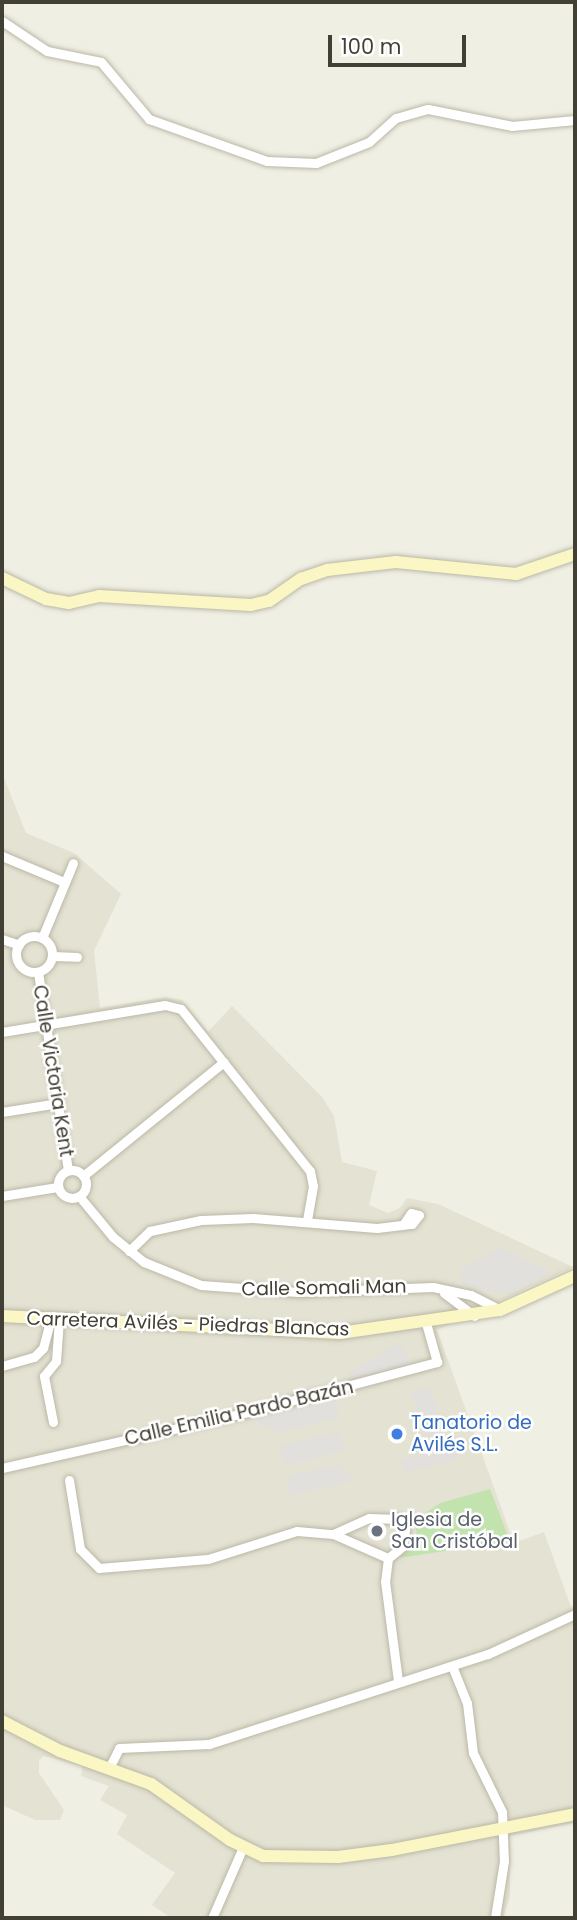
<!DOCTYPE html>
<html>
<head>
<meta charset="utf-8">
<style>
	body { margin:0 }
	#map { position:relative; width:577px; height:1920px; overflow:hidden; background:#f0efe4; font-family:Poppins,sans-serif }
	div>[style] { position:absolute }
	.residential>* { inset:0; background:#e4e2d2 }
	.green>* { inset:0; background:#c2e3ae }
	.parking>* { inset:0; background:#e1e0dc; transform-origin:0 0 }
	.roads { filter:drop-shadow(0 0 2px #bbb8a7) drop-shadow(0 0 2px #bbb8a7) }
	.street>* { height:9px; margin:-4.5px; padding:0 4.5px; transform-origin:4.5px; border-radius:4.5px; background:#fff }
	.street>.ring { margin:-4.5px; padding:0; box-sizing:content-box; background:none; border:9px solid #fff; border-radius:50% }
	.secondary>* { height:12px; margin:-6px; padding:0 6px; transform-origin:6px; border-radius:6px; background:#faf7c4 }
	.dots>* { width:19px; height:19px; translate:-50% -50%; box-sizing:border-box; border:4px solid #fff; border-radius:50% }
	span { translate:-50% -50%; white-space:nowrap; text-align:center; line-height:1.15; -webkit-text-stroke:5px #fff; paint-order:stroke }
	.street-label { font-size:19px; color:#423f34 }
	.shop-label { font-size:19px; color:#366cbe }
	.left { translate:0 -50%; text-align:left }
	.worship-label { font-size:19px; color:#5b616d }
	.frame { position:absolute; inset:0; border:4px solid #423f34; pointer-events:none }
	.scale { position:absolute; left:328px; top:35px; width:138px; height:32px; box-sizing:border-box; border:4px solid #423f34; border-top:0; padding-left:9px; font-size:21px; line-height:24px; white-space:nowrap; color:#423f34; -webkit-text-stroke:5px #fff; paint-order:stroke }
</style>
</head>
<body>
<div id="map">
	<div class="residential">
		<div style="clip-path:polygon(2px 773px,26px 833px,74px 853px,121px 894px,94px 951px,100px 1008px,166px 997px,182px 1000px,208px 1032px,232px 1006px,322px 1097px,334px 1116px,342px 1162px,377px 1171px,369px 1205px,388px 1213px,400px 1208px,407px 1198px,438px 1204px,573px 1267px,437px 1330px,514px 1543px,544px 1532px,571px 1607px,575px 1606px,575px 1823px,510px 1836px,510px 1896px,503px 1918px,171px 1918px,152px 1905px,175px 1873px,117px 1834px,127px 1815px,100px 1800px,109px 1786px,81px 1776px,83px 1766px,43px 1756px,39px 1761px,39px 1773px,64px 1810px,60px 1820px,35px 1820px,2px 1805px)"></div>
	</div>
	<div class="green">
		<div style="clip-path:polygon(490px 1489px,510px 1541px,399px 1558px,418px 1540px,414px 1521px,440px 1503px)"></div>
	</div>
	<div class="parking">
		<div style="clip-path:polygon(500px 1248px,551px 1272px,507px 1294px,461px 1285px,462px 1269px)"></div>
		<div style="left:399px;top:1343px;width:21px;height:58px;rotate:59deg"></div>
		<div style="clip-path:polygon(426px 1388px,432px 1392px,447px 1440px,458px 1437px,461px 1458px,405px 1472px,401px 1460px,428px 1452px,411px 1392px)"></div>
		<div style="clip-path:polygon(336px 1398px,339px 1418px,273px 1433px,273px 1426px,263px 1429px,256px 1418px)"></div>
		<div style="clip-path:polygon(339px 1431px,344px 1451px,287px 1465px,280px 1456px,280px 1447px)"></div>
		<div style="clip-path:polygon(344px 1464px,345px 1471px,357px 1480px,289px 1496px,283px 1486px,289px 1484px,290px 1475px)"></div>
	</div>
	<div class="roads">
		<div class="street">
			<div style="left:2px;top:21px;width:54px;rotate:33.7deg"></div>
			<div style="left:47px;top:51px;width:55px;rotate:11.5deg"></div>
			<div style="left:101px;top:62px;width:75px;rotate:49.9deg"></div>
			<div style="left:149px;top:119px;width:125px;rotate:19.6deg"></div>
			<div style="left:267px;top:161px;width:49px;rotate:2.3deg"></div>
			<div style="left:316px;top:163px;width:57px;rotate:-21.6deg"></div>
			<div style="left:369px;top:142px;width:36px;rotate:-42deg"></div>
			<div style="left:396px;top:118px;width:33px;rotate:-16deg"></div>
			<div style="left:428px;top:109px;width:86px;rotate:11.4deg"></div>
			<div style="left:512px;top:126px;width:63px;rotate:-5.4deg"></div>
			<div style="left:2px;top:856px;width:67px;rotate:22.8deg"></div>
			<div class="ring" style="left:16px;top:936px;width:27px;height:27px"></div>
			<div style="left:42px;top:938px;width:81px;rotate:-67.5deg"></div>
			<div style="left:2px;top:939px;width:18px;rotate:19deg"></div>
			<div style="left:52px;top:956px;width:25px;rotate:2deg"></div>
			<div style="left:38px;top:972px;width:200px;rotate:81.4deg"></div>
			<div style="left:2px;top:1032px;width:165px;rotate:-9.4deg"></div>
			<div style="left:165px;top:1005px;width:16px;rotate:14deg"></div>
			<div style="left:181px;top:1009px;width:207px;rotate:51.5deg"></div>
			<div style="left:310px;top:1171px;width:15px;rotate:79deg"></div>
			<div style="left:313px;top:1186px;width:36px;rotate:100deg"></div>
			<div style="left:2px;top:1112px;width:57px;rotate:-9.1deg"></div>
			<div class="ring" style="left:58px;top:1170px;width:19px;height:19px"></div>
			<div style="left:83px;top:1176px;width:181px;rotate:-39deg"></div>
			<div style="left:2px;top:1196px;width:56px;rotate:-9.3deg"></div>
			<div style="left:79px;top:1196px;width:53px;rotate:50.3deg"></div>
			<div style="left:113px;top:1237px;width:40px;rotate:39deg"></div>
			<div style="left:144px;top:1262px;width:61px;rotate:22deg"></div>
			<div style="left:201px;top:1285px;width:97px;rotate:4.1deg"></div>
			<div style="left:298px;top:1292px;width:135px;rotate:-2.1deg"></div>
			<div style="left:433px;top:1287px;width:39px;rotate:12deg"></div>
			<div style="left:471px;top:1295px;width:33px;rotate:27deg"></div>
			<div style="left:129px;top:1251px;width:29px;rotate:-44deg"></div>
			<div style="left:150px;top:1231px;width:52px;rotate:-12.2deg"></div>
			<div style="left:201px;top:1220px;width:52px;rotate:-2.2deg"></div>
			<div style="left:253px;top:1218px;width:124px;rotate:4.6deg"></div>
			<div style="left:377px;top:1228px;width:35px;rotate:-7deg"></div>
			<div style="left:412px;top:1224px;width:11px;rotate:-52deg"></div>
			<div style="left:419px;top:1215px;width:8px;rotate:-166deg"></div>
			<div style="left:411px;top:1213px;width:14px;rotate:124deg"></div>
			<div style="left:444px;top:1293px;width:38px;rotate:37deg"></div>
			<div style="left:2px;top:1366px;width:33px;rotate:-16deg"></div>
			<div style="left:34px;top:1357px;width:13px;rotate:-45deg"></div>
			<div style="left:43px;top:1348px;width:30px;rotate:-75deg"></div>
			<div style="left:53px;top:1422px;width:47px;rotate:-101.1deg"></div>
			<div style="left:44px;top:1376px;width:19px;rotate:-51deg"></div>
			<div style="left:56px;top:1361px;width:42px;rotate:-85.9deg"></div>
			<div style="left:2px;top:1468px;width:253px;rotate:-12.8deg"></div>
			<div style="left:249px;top:1412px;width:195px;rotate:-14.9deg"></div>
			<div style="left:437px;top:1362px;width:41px;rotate:-105.8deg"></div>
			<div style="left:69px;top:1480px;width:70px;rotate:80.9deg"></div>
			<div style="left:80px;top:1549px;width:27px;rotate:45deg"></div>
			<div style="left:99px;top:1568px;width:109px;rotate:-4.7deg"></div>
			<div style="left:208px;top:1559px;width:93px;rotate:-17.5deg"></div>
			<div style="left:297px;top:1531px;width:36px;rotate:5deg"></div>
			<div style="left:333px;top:1534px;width:39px;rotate:-24deg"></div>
			<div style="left:369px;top:1518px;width:30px;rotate:2deg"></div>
			<div style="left:399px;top:1519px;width:12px;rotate:59deg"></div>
			<div style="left:405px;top:1529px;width:17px;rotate:97deg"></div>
			<div style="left:403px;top:1546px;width:19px;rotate:141deg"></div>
			<div style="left:388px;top:1558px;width:23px;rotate:97deg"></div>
			<div style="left:385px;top:1581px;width:101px;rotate:82.6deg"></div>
			<div style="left:333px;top:1534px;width:60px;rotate:23.6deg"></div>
			<div style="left:452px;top:1666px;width:40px;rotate:68deg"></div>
			<div style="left:467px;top:1703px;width:50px;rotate:83.2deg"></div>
			<div style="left:473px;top:1753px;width:66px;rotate:63.8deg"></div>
			<div style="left:502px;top:1812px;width:49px;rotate:87.7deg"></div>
			<div style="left:504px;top:1861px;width:58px;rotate:99deg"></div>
			<div style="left:110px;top:1766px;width:20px;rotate:-63deg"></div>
			<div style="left:119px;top:1748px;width:90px;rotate:-2.5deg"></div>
			<div style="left:209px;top:1744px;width:293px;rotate:-17.9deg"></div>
			<div style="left:488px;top:1654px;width:96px;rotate:-24.7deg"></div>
			<div style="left:212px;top:1918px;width:77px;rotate:-66.4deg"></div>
		</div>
		<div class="secondary">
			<div style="left:2px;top:578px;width:49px;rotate:25.5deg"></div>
			<div style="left:46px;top:599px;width:23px;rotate:10deg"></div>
			<div style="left:69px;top:603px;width:31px;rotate:-13deg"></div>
			<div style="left:99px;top:596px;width:152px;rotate:3.4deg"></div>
			<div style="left:251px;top:605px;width:18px;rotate:-13deg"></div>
			<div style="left:269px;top:601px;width:39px;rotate:-35deg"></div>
			<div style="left:301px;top:579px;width:28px;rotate:-19deg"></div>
			<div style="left:327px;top:570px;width:69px;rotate:-6.6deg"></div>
			<div style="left:396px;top:562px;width:121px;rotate:5.7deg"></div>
			<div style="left:516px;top:574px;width:62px;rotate:-18.7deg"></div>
			<div style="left:2px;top:1316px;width:338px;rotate:2.9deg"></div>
			<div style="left:340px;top:1333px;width:162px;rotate:-8.2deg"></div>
			<div style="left:500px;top:1310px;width:82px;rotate:-24.4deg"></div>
			<div style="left:2px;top:1721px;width:65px;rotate:27.3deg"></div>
			<div style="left:60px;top:1751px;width:97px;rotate:19.9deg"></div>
			<div style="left:151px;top:1784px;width:97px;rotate:35.3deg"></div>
			<div style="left:230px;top:1840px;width:37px;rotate:26deg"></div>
			<div style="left:263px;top:1856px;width:75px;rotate:0.8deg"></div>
			<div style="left:338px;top:1857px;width:54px;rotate:-7.4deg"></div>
			<div style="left:392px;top:1850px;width:187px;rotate:-11.1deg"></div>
		</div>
	</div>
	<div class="dots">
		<div style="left:397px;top:1434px;background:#3f7fe0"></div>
		<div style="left:377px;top:1531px;background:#6b7280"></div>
	</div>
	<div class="street-label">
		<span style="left:53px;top:1071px;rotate:81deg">Calle Victoria Kent</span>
		<span style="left:324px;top:1288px;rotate:-1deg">Calle Somali Man</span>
		<span style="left:188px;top:1324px;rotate:2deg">Carretera Avilés - Piedras Blancas</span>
		<span style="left:239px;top:1413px;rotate:-13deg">Calle Emilia Pardo Bazán</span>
	</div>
	<div class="shop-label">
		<span class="left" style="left:411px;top:1434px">Tanatorio de<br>Avilés S.L.</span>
	</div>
	<div class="worship-label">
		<span class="left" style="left:391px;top:1531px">Iglesia de<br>San Cristóbal</span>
	</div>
	<div class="frame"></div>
	<div class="scale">100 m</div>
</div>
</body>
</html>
